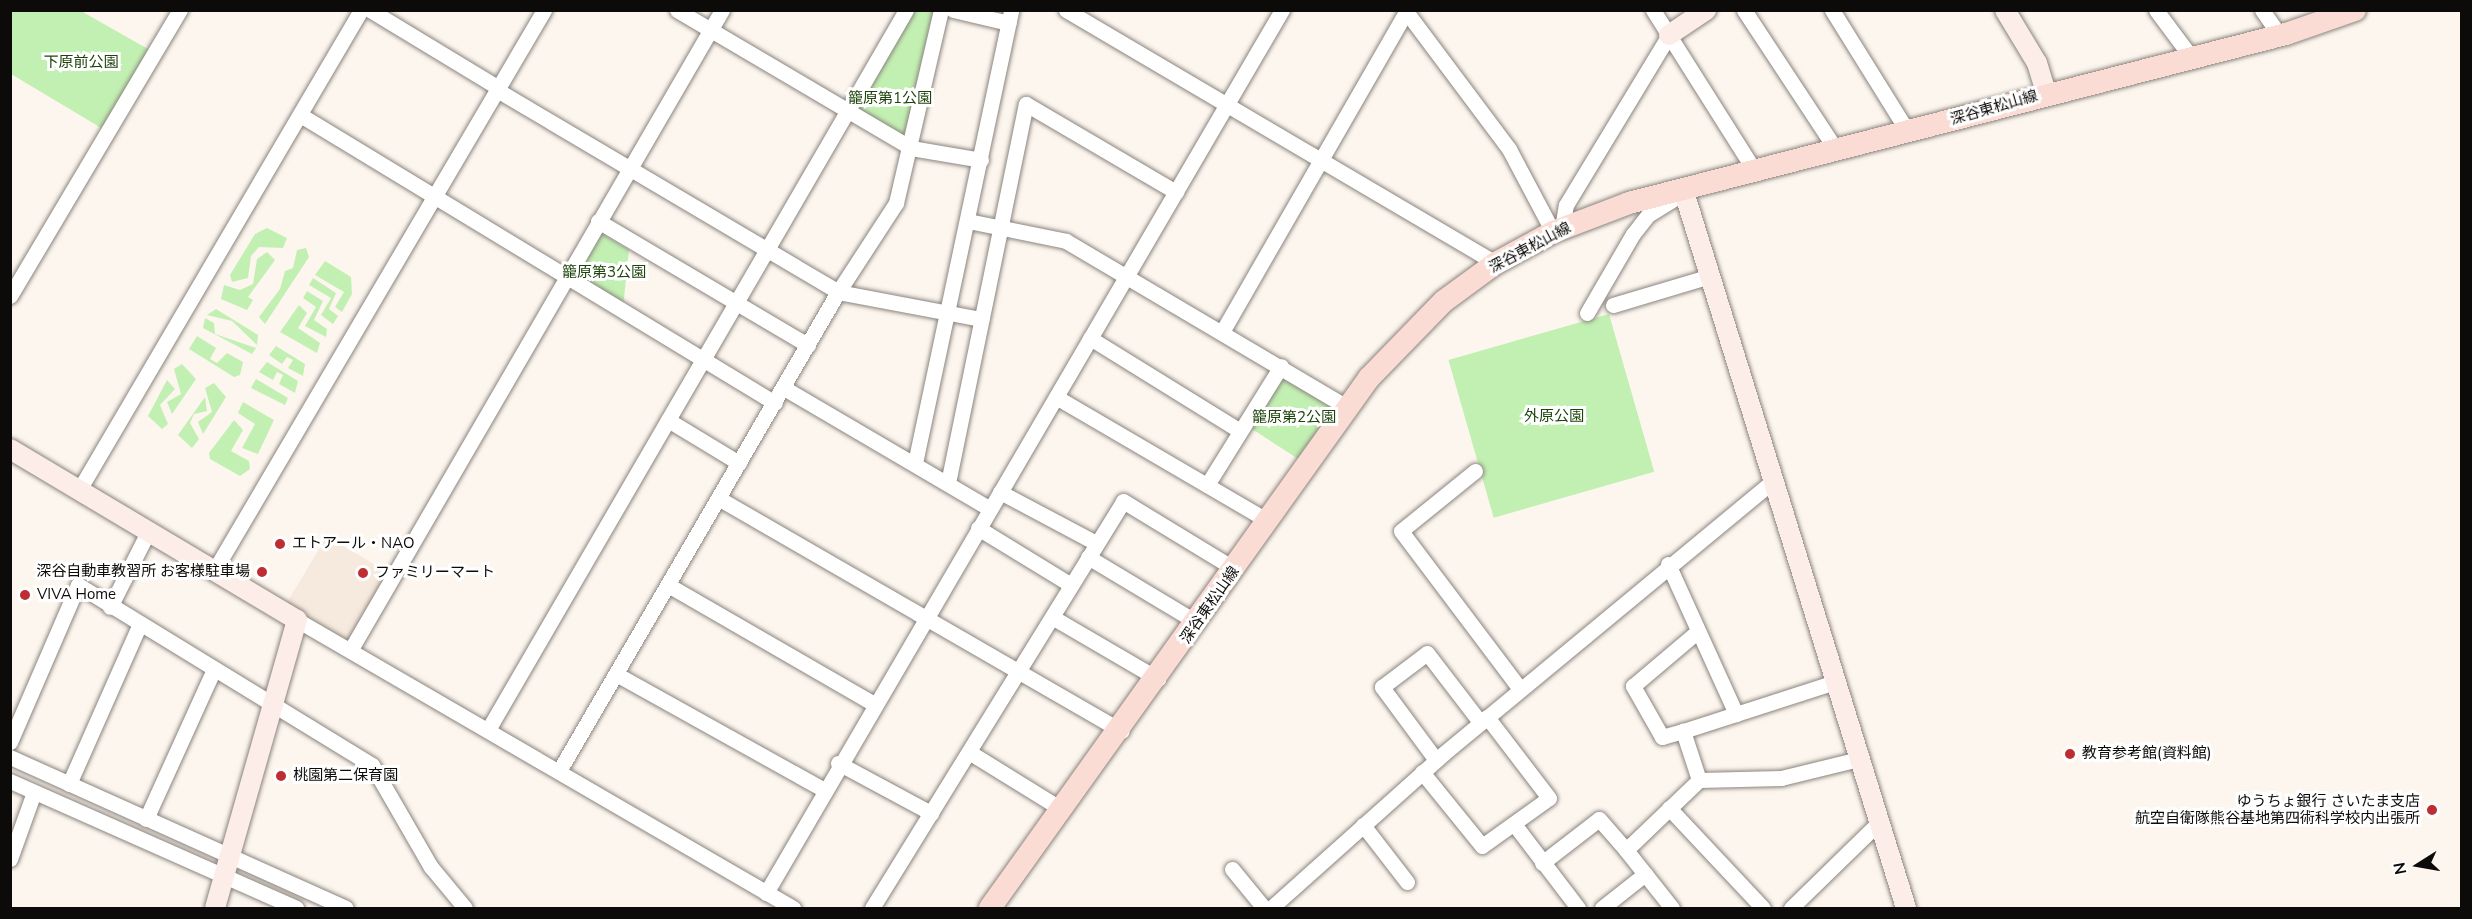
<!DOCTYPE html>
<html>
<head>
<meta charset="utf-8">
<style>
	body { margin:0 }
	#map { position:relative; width:2472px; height:919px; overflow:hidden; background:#fdf6ef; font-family:"Nunito Sans","Noto Sans JP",sans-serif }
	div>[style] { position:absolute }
	.built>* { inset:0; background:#f6e9dd; transform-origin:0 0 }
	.green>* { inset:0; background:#c2f0b2; transform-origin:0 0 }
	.roads { filter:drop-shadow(0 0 2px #8a847e) drop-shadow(0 0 2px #8a847e) }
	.street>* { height:15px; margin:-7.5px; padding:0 7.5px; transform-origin:7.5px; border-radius:7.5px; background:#fff }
	.secondary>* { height:20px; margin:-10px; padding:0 10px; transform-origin:10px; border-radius:10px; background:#fdede9 }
	.primary>* { height:22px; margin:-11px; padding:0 11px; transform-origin:11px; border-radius:11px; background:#fbdcd4 }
	.dots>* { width:16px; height:16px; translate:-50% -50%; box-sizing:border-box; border:3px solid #fff; border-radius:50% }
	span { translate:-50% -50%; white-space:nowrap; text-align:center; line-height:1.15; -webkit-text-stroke:6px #fff; paint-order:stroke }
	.park-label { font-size:15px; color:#1e440c }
	.street-label { font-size:15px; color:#0d0b09 }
	.poi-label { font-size:15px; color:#0d0b09 }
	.left { translate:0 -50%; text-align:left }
	.right { translate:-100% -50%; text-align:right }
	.frame { position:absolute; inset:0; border:12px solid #0d0b09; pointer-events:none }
	.north { position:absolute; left:2388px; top:835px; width:60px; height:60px; -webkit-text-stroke:4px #fff; paint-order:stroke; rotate:259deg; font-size:16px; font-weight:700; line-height:24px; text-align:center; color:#0d0b09 }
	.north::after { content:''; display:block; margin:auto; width:21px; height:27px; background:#0d0b09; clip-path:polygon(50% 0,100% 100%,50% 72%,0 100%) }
</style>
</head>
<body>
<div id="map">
	<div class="built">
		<div style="left:327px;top:536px;width:74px;height:80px;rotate:31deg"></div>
	</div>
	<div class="green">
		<div style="clip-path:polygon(11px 11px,81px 11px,155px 53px,108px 132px,11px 74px)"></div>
		<div style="clip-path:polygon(912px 11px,935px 12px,906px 136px,857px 109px)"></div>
		<div style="clip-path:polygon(267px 228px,287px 238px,283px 248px,259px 247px,251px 256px,248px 278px,232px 282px,230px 275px,255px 234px)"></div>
		<div style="clip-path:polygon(601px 233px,629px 250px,623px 308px,575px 281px)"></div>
		<div style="clip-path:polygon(306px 248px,309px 257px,265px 324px,259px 317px,280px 289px,285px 271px,293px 268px,297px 250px)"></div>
		<div style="clip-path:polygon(267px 252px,275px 260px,248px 297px,253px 300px,247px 310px,221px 299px,224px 285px,240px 290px,253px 284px,257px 259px)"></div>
		<div style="clip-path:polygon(325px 261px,351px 277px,352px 294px,342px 312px,335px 307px,344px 292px,315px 275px)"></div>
		<div style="clip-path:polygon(313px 278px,336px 293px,329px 309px,338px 316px,333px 324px,321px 315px,331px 298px,309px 285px)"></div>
		<div style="clip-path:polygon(307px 291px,323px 301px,314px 320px,327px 329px,326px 337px,305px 326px,316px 307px,303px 298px)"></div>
		<div style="clip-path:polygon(299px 305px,307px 313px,298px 328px,320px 343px,317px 353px,280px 332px)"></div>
		<div style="clip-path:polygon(216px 309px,258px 335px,257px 345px,232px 321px,207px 315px)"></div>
		<div style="left:1609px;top:314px;width:164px;height:167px;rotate:74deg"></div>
		<div style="clip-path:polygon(205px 318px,214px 323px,215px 334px,256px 348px,252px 354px,203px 328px)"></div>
		<div style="clip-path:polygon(197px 336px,216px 348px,210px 359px,217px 363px,227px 353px,243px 362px,240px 375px,234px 377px,189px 349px)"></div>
		<div style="clip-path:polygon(276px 346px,305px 364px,303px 376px,288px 368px,293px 360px,287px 357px,282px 364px,269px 355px)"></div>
		<div style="clip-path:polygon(267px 362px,298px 381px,295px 393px,279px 384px,283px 375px,277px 372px,273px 380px,259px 372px)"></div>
		<div style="clip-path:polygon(182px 364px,196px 379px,172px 414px,167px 402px,181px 394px,174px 369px)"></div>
		<div style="left:1283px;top:374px;width:66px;height:63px;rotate:33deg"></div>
		<div style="clip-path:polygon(256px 379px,288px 398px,285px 405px,251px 388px)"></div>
		<div style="clip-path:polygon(167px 380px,175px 389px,160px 405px,168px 424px,162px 429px,148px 416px)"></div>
		<div style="clip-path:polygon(214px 383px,226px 397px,203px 434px,198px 422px,212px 412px,205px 388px)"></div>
		<div style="clip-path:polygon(205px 397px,207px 411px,194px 414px,190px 423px,199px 439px,192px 448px,178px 435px)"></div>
		<div style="clip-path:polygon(243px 402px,274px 420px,258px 454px,242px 448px,255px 424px,238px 413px)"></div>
		<div style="clip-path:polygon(234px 420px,243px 430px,231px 451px,249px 461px,250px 469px,240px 476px,210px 459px,209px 453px)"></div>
	</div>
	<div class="roads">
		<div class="street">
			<div style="left:370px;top:10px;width:151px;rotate:31.2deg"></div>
			<div style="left:677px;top:10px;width:272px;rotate:30.5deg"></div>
			<div style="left:911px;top:148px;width:71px;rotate:9.7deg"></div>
			<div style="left:953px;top:10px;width:57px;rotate:13.1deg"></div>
			<div style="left:1066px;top:10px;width:499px;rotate:30.5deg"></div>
			<div style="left:1405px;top:10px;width:174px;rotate:53.2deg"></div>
			<div style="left:1509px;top:149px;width:94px;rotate:62.1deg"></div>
			<div style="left:1653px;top:10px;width:193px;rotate:57.7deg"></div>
			<div style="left:1744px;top:10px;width:169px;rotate:56.6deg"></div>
			<div style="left:1832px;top:10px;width:144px;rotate:58.1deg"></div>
			<div style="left:2156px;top:10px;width:59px;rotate:53.3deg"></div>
			<div style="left:2262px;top:10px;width:32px;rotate:55deg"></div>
			<div style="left:497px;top:90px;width:396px;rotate:30.6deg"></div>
			<div style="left:838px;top:292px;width:146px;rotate:10.7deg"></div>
			<div style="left:302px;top:116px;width:553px;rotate:31.25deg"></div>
			<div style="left:598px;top:221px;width:244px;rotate:30.6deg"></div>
			<div style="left:968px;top:221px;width:100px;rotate:11.5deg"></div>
			<div style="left:1066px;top:241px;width:326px;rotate:30.6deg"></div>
			<div style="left:1562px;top:229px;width:24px;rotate:-81deg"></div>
			<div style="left:1566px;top:205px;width:199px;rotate:-58.8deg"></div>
			<div style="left:10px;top:296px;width:333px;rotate:-59.3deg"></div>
			<div style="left:1613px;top:305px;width:101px;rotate:-16.6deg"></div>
			<div style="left:1587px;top:313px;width:91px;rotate:-59.8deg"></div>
			<div style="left:1633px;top:234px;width:24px;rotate:-52deg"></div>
			<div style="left:1648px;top:215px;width:38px;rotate:-32deg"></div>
			<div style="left:1222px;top:332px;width:369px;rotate:-60.1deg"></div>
			<div style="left:1090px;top:338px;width:176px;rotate:31.8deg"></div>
			<div style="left:784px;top:388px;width:239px;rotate:30.4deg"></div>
			<div style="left:1056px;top:397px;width:246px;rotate:30.3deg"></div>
			<div style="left:668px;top:420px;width:83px;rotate:31.2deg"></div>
			<div style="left:915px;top:463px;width:463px;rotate:-78deg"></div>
			<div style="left:1475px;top:471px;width:95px;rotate:141deg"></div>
			<div style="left:1401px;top:531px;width:198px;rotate:53deg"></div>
			<div style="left:948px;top:483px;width:387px;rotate:-78.4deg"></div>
			<div style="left:1026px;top:104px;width:174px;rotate:30.4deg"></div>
			<div style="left:1207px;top:485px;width:140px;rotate:-58.1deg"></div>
			<div style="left:79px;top:490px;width:557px;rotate:-59.57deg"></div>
			<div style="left:1000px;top:492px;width:109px;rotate:28deg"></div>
			<div style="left:718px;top:498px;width:466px;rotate:30deg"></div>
			<div style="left:978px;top:528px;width:109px;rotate:31.5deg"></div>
			<div style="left:1088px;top:557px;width:128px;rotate:31deg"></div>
			<div style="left:1668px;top:564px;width:165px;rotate:65.6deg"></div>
			<div style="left:214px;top:571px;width:651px;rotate:-59.53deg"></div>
			<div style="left:668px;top:585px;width:238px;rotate:30deg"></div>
			<div style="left:110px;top:607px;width:84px;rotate:-63.1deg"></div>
			<div style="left:1052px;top:617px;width:123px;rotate:30.3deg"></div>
			<div style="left:297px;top:620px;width:574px;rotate:30.14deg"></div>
			<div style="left:351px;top:649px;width:739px;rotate:-59.86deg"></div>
			<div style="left:616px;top:674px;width:237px;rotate:29.1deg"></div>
			<div style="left:489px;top:728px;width:830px;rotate:-59.85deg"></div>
			<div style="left:1683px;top:731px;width:22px;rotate:164deg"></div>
			<div style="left:1662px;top:737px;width:59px;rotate:-119.6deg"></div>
			<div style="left:1633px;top:686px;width:85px;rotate:-40.2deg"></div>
			<div style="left:10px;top:742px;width:171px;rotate:-66.6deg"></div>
			<div style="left:78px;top:585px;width:345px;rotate:31.5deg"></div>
			<div style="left:372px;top:765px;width:118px;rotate:60deg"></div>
			<div style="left:431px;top:867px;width:53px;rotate:50.3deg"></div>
			<div style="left:969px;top:752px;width:110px;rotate:31.7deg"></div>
			<div style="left:10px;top:757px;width:368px;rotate:24.2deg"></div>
			<div style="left:1436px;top:760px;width:91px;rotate:-126.5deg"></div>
			<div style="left:1382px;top:687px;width:56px;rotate:-37.1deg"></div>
			<div style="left:1427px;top:653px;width:87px;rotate:52.5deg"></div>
			<div style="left:838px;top:763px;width:106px;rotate:28.3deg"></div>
			<div style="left:559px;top:771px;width:554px;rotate:-59.78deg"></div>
			<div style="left:838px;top:292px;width:106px;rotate:-56.9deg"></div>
			<div style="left:896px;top:203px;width:198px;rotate:-76.9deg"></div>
			<div style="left:1422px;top:772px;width:95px;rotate:51deg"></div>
			<div style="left:1482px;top:846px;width:82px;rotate:-35.6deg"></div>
			<div style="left:1549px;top:798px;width:102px;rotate:-127.4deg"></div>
			<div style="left:1699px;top:780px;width:52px;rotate:-108.1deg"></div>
			<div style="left:1683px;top:731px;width:160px;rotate:-17.9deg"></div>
			<div style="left:10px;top:781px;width:313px;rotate:23.9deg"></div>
			<div style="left:69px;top:784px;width:173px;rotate:-66.1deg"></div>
			<div style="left:1669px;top:808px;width:137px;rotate:46.8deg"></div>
			<div style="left:146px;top:819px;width:165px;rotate:-65.6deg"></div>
			<div style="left:1514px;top:824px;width:106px;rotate:52.7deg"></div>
			<div style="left:1363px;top:825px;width:72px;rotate:52.3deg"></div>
			<div style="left:1626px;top:850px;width:74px;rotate:51.6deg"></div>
			<div style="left:10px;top:859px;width:71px;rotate:-70.3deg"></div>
			<div style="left:1542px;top:863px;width:72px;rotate:-37.7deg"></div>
			<div style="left:1599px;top:819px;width:41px;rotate:48.9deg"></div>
			<div style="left:1626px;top:850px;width:101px;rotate:-43.8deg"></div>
			<div style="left:1699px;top:780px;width:82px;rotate:-1.4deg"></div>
			<div style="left:1781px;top:778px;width:80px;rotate:-13.7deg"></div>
			<div style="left:1232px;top:869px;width:50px;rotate:50.6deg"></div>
			<div style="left:766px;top:893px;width:1023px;rotate:-59.7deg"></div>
			<div style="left:872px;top:908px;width:478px;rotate:-58.3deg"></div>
			<div style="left:1123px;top:501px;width:131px;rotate:31.3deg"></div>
			<div style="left:1271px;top:908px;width:231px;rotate:-41.8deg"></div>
			<div style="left:1443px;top:754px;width:428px;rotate:-39.6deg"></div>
			<div style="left:1602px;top:908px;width:55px;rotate:-38.3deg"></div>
			<div style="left:1791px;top:908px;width:122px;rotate:-44.3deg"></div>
		</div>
		<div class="secondary">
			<div style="left:2005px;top:10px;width:62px;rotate:58.9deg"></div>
			<div style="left:2037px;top:63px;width:31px;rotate:73deg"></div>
			<div style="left:1669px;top:35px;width:45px;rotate:-34deg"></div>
			<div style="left:1684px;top:192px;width:750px;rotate:72.77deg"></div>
			<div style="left:10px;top:449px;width:334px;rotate:30.8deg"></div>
			<div style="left:297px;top:620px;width:299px;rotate:105.9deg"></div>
		</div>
		<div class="primary">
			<div style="left:990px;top:908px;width:652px;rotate:-54.43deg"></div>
			<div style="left:1369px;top:378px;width:107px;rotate:-45.8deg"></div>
			<div style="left:1444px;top:301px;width:64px;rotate:-36.2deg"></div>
			<div style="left:1496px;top:263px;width:65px;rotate:-28.5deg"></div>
			<div style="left:1553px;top:232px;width:81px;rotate:-20.9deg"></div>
			<div style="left:1629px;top:203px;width:678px;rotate:-14.43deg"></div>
			<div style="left:2286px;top:34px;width:73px;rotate:-19.2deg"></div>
		</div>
	</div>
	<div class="dots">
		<div style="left:280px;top:544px;background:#bd2d31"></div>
		<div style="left:262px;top:572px;background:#bd2d31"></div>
		<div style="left:363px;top:573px;background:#bd2d31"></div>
		<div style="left:25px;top:595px;background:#bd2d31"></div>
		<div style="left:2070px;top:754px;background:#bd2d31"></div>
		<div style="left:281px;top:776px;background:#bd2d31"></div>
		<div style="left:2432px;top:810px;background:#bd2d31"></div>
	</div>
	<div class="park-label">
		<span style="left:81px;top:63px">下原前公園</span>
		<span style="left:890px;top:99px">籠原第1公園</span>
		<span style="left:604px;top:273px">籠原第3公園</span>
		<span style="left:1554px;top:417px">外原公園</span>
		<span style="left:1294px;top:418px">籠原第2公園</span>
	</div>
	<div class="street-label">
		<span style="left:1994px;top:108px;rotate:-16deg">深谷東松山線</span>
		<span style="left:1530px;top:248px;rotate:-28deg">深谷東松山線</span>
		<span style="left:1210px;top:605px;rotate:-55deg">深谷東松山線</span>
	</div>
	<div class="poi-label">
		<span class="left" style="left:292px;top:544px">エトアール・NAO</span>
		<span class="right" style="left:250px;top:572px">深谷自動車教習所 お客様駐車場</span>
		<span class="left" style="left:375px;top:573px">ファミリーマート</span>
		<span class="left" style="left:37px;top:595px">VIVA Home</span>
		<span class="left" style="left:2082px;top:754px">教育参考館(資料館)</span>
		<span class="left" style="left:293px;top:776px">桃園第二保育園</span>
		<span class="right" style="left:2420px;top:810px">ゆうちょ銀行 さいたま支店<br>航空自衛隊熊谷基地第四術科学校内出張所</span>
	</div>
	<div class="frame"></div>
	<div class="north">N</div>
</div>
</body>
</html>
